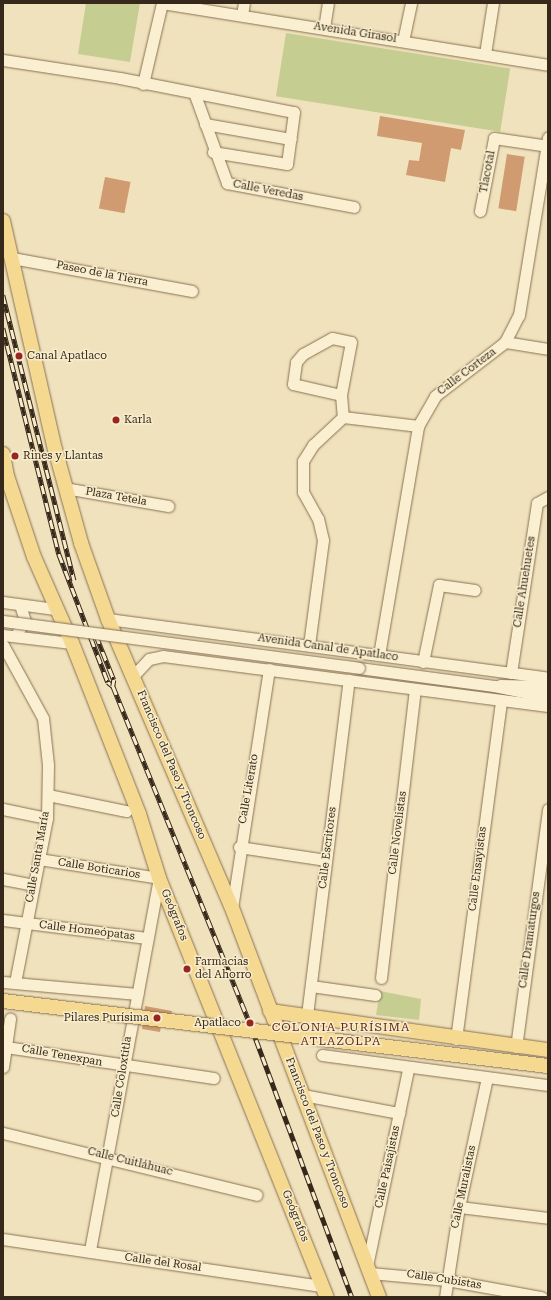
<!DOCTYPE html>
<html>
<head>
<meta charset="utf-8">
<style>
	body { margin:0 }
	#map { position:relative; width:551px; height:1300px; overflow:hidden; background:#f0e2bc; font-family:"Roboto Serif",serif }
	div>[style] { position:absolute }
	.green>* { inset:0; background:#c5ce90; transform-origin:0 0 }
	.building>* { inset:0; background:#d09b70; transform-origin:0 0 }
	.roads { filter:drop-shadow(0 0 1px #887155) drop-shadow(0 0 1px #887155) }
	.minor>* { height:11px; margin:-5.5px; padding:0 5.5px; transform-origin:5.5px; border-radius:5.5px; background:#faefd0 }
	.major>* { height:14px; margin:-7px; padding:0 7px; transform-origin:7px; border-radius:7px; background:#f6d991 }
	.rail>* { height:4.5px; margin-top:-2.25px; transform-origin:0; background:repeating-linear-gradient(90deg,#f7eccc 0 9px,#36291b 0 18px); box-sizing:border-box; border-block:1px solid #36291b }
	.bridges { filter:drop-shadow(0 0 1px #887155) drop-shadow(0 0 1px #887155) }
	.minor-bridge>* { height:11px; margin:-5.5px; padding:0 5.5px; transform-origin:5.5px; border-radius:5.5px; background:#faefd0 }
	.major-bridge>* { height:14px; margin:-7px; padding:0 7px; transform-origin:7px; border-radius:7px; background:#f6d991 }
	.dots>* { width:11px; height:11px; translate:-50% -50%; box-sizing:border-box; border:2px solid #f7eccc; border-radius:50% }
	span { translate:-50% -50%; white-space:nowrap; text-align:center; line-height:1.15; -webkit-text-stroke:3px #f7eccc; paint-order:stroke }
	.street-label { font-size:11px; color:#36291b }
	.poi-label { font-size:11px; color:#36291b }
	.left { translate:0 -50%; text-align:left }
	.right { translate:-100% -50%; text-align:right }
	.neighbourhood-label { font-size:12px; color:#652a18; letter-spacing:1px }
	.frame { position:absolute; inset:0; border:4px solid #36291b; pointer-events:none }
</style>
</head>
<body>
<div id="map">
	<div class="green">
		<div style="clip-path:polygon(86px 3px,140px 3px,130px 62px,78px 54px)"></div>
		<div style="left:286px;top:33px;width:227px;height:64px;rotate:9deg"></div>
		<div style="clip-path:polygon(380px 991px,421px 999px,419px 1020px,376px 1015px)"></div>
	</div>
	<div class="building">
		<div style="clip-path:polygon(380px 116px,465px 130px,461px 150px,451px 148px,445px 182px,406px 175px,409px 160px,419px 161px,422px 143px,377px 136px)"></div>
		<div style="left:507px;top:154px;width:18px;height:55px;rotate:9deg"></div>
		<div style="left:105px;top:177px;width:26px;height:32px;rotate:11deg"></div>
		<div style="clip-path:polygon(145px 1006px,172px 1011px,169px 1026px,161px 1025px,160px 1032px,142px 1029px)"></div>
	</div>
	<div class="roads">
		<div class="minor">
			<div style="left:162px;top:3px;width:391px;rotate:9.1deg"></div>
			<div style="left:242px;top:15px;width:12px;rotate:-81deg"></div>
			<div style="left:324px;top:28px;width:25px;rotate:-81deg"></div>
			<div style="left:403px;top:41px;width:39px;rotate:-78deg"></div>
			<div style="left:485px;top:54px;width:52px;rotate:-81.1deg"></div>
			<div style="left:3px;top:60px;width:118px;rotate:8.7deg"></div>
			<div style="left:120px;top:78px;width:177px;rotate:11.1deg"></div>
			<div style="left:294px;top:112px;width:52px;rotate:97.7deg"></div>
			<div style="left:287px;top:164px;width:75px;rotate:-170.8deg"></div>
			<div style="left:143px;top:84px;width:83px;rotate:-76.8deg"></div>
			<div style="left:195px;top:95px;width:94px;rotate:70deg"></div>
			<div style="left:227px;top:183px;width:129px;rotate:10.7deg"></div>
			<div style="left:205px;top:124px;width:87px;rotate:9.9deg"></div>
			<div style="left:480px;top:211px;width:74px;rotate:-79.1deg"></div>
			<div style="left:494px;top:138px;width:55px;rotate:8.4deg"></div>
			<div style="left:12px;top:258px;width:183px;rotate:10.4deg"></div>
			<div style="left:505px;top:342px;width:44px;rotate:9.2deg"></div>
			<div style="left:341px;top:395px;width:49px;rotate:-167.1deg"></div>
			<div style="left:293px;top:384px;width:22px;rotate:-82deg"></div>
			<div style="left:296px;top:362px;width:11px;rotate:-49deg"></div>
			<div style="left:303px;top:354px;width:33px;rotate:-29deg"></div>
			<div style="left:332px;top:338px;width:19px;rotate:12deg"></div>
			<div style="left:351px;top:342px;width:54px;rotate:100.7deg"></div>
			<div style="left:341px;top:395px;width:22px;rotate:85deg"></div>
			<div style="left:65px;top:488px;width:105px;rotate:9.9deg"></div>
			<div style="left:3px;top:602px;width:52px;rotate:7.7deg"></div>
			<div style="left:108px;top:619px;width:444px;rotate:7.6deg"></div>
			<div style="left:18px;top:631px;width:12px;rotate:-55deg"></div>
			<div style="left:25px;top:621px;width:17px;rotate:-107deg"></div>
			<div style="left:3px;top:635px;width:69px;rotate:6.6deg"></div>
			<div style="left:3px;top:645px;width:83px;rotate:61.3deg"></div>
			<div style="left:43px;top:718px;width:47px;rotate:83.9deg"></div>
			<div style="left:48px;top:765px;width:53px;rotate:91.1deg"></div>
			<div style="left:47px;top:818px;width:168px;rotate:101deg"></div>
			<div style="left:309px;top:645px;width:106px;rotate:-82.4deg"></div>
			<div style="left:323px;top:540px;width:22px;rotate:-103deg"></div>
			<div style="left:318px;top:519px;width:31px;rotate:-119deg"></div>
			<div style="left:303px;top:492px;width:31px;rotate:-90deg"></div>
			<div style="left:303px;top:461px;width:19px;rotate:-58deg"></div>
			<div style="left:313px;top:445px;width:41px;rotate:-43deg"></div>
			<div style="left:343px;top:417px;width:76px;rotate:6.8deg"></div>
			<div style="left:379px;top:655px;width:232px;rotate:-80.3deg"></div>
			<div style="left:418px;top:426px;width:34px;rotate:-60deg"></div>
			<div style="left:435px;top:396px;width:88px;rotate:-37.6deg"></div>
			<div style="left:505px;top:342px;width:30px;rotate:-63deg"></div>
			<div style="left:519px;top:315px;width:180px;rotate:-80.7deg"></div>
			<div style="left:423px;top:662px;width:79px;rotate:-78.3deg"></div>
			<div style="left:439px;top:585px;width:36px;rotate:8deg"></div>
			<div style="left:359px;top:668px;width:136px;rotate:7.6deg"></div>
			<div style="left:494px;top:686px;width:55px;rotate:11.5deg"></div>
			<div style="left:511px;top:673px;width:172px;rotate:-81.3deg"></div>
			<div style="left:537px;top:503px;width:13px;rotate:-29deg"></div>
			<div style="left:133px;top:676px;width:23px;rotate:-47deg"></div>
			<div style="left:149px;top:659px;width:14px;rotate:-12deg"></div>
			<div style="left:163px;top:656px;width:388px;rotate:7.4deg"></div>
			<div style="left:500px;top:685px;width:48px;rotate:1.2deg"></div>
			<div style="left:48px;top:795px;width:80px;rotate:11.6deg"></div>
			<div style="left:3px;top:809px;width:45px;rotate:11.6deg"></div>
			<div style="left:239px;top:847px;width:88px;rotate:8.5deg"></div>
			<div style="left:39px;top:859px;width:121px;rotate:9deg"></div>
			<div style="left:159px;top:878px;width:380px;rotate:100.5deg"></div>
			<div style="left:3px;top:879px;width:31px;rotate:11deg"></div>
			<div style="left:232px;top:908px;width:242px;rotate:-81.2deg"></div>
			<div style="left:3px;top:920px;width:145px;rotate:7.1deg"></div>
			<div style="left:381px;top:978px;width:291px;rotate:-83.3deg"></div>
			<div style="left:3px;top:982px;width:135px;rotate:5.1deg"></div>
			<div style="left:311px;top:986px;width:65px;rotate:8deg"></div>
			<div style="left:307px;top:1015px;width:338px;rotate:-82.9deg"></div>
			<div style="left:456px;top:1039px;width:342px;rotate:-82.4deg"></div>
			<div style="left:6px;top:1047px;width:210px;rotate:8.5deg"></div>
			<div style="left:516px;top:1047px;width:240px;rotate:-82.3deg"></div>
			<div style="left:322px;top:1055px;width:228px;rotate:7.6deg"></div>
			<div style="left:3px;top:1067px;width:49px;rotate:-81.7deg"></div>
			<div style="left:303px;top:1095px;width:98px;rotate:10.6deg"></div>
			<div style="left:3px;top:1133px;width:261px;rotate:13.7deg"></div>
			<div style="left:459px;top:1207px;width:90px;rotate:7deg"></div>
			<div style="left:3px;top:1239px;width:323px;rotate:8.4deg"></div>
			<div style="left:367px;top:1266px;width:201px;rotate:-78.2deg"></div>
			<div style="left:370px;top:1273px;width:77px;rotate:5.2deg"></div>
			<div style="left:447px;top:1280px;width:96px;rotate:10.3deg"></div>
			<div style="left:445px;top:1297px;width:91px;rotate:-81.2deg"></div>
			<div style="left:459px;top:1207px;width:132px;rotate:-77.8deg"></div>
		</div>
		<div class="major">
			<div style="left:3px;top:221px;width:234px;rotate:77.2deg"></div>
			<div style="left:55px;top:449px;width:98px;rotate:74.5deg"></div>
			<div style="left:81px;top:543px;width:81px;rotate:70.4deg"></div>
			<div style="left:108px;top:619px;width:314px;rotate:66.8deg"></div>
			<div style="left:232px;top:908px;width:416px;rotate:69.3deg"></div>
			<div style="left:3px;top:454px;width:22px;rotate:80deg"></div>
			<div style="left:7px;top:476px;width:85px;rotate:71.6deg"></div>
			<div style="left:34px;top:557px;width:94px;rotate:66.2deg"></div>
			<div style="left:72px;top:643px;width:184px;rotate:68.6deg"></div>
			<div style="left:139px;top:814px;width:67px;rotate:72.6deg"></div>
			<div style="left:159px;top:878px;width:451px;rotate:68.2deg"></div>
			<div style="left:270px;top:1011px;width:281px;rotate:8deg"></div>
		</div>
	</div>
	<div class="rail">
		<div style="left:3px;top:295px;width:294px;rotate:76deg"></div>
		<div style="left:3px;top:328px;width:233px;rotate:76.1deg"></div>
		<div style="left:59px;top:554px;width:137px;rotate:69.1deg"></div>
		<div style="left:108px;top:682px;width:6px;rotate:39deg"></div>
		<div style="left:113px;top:686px;width:364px;rotate:67.9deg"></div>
		<div style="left:250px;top:1023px;width:292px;rotate:69.6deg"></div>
		<div style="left:96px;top:635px;width:48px;rotate:68.2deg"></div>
		<div style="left:114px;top:680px;width:6px;rotate:99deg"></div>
	</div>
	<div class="bridges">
		<div class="minor-bridge">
			<div style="left:3px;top:621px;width:359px;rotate:7.5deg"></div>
		</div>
		<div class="major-bridge">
			<div style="left:3px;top:1001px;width:549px;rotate:6.8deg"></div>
		</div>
	</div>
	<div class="dots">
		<div style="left:19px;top:356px;background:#992522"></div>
		<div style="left:116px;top:420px;background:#992522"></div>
		<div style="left:15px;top:456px;background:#992522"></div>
		<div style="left:187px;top:969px;background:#992522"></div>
		<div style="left:157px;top:1018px;background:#992522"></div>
		<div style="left:250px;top:1023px;background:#992522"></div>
	</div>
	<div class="street-label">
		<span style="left:355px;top:33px;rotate:9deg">Avenida Girasol</span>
		<span style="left:488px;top:172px;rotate:-79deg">Tlacotal</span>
		<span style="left:268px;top:191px;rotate:11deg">Calle Veredas</span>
		<span style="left:102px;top:274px;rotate:11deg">Paseo de la Tierra</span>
		<span style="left:467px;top:372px;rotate:-37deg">Calle Corteza</span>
		<span style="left:116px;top:497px;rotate:10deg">Plaza Tetela</span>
		<span style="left:525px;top:582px;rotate:-81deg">Calle Ahuehuetes</span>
		<span style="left:328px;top:648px;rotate:8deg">Avenida Canal de Apatlaco</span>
		<span style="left:171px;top:765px;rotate:67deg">Francisco del Paso y Troncoso</span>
		<span style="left:249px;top:789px;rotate:-80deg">Calle Literato</span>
		<span style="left:398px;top:833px;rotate:-83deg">Calle Novelistas</span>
		<span style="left:328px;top:848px;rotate:-83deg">Calle Escritores</span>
		<span style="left:38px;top:857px;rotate:-80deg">Calle Santa María</span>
		<span style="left:99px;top:869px;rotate:9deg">Calle Boticarios</span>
		<span style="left:478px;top:869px;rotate:-83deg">Calle Ensayistas</span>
		<span style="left:174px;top:915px;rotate:68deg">Geógrafos</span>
		<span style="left:87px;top:931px;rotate:7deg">Calle Homeópatas</span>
		<span style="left:530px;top:940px;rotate:-82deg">Calle Dramaturgos</span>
		<span style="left:62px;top:1056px;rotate:10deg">Calle Tenexpan</span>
		<span style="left:122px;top:1077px;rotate:-81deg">Calle Coloxtitla</span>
		<span style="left:317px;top:1133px;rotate:69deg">Francisco del Paso y Troncoso</span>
		<span style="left:130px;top:1162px;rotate:14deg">Calle Cuitláhuac</span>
		<span style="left:388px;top:1167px;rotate:-78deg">Calle Paisajistas</span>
		<span style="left:464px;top:1187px;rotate:-78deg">Calle Muralistas</span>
		<span style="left:295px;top:1216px;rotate:68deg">Geógrafos</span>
		<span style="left:163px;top:1263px;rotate:8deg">Calle del Rosal</span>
		<span style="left:444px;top:1280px;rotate:9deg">Calle Cubistas</span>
	</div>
	<div class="poi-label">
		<span class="left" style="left:27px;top:356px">Canal Apatlaco</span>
		<span class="left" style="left:124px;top:420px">Karla</span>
		<span class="left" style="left:23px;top:456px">Rines y Llantas</span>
		<span class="left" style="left:195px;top:969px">Farmacias<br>del Ahorro</span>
		<span class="right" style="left:149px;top:1018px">Pilares Purísima</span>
		<span class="right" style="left:241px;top:1023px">Apatlaco</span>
	</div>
	<div class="neighbourhood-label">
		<span style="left:341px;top:1035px">COLONIA PURÍSIMA<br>ATLAZOLPA</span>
	</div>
	<div class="frame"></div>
</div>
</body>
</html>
